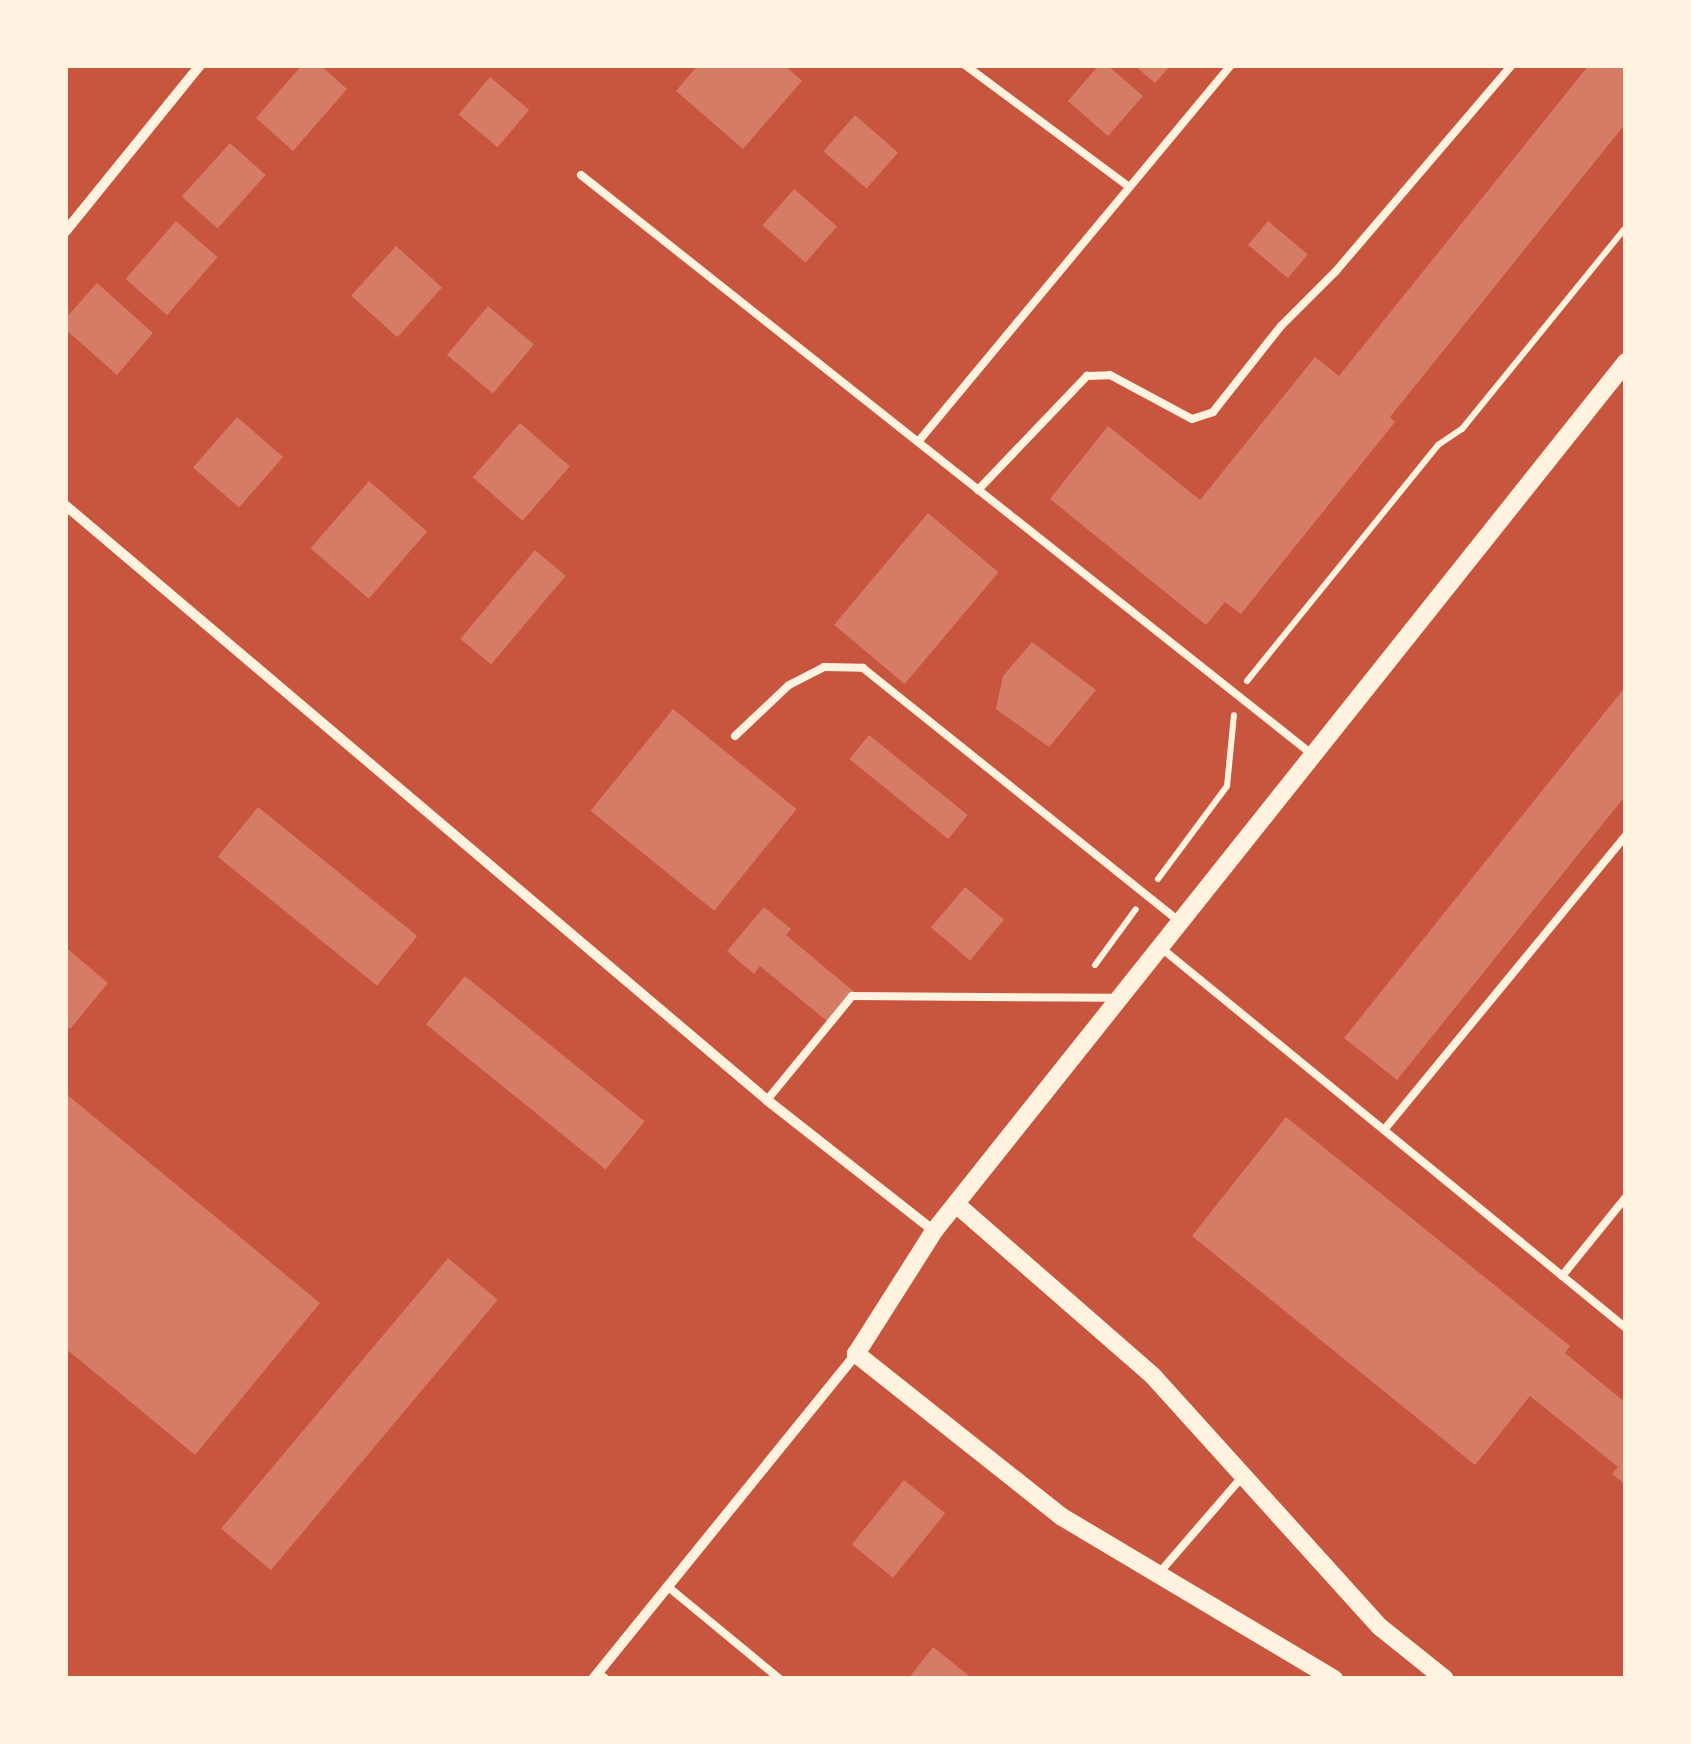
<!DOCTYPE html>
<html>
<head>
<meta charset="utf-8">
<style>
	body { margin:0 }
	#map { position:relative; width:1691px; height:1744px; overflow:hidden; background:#c8553d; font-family:"Sofia Sans Condensed",sans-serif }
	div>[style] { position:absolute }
	.building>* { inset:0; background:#d67c66; transform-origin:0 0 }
	.path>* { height:6px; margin:-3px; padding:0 3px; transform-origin:3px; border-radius:3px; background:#fff3e0 }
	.service>* { height:8px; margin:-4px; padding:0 4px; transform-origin:4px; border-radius:4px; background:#fff3e0 }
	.minor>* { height:10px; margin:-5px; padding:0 5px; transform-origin:5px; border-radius:5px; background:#fff3e0 }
	.tertiary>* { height:18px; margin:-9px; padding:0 9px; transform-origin:9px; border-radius:9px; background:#fff3e0 }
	span { translate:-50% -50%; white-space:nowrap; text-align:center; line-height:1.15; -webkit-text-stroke:10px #fff3e0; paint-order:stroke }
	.frame { position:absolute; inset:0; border:68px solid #fff3e0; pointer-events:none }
</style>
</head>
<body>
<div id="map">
	<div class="building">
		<div style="clip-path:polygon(302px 65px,320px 65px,347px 89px,293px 151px,256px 118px)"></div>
		<div style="clip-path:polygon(698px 65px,784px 65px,802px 81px,743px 149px,676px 91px)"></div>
		<div style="clip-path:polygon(1099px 65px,1107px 65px,1143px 96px,1108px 136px,1068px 101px)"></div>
		<div style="clip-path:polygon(1134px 65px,1171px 65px,1155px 83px)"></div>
		<div style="clip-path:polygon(1589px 65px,1626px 65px,1626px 123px,1390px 417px,1395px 422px,1241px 614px,1225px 602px,1206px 625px,1050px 499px,1108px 426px,1200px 500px,1315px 357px,1339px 376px)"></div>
		<div style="left:490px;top:77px;width:51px;height:49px;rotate:40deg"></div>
		<div style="left:855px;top:115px;width:57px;height:48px;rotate:41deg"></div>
		<div style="left:230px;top:143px;width:48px;height:72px;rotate:42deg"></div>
		<div style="left:794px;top:189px;width:57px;height:48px;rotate:41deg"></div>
		<div style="left:176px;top:221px;width:55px;height:77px;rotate:41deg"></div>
		<div style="left:1268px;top:221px;width:52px;height:31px;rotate:40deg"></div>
		<div style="left:396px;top:246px;width:62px;height:67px;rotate:42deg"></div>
		<div style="clip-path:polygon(97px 283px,153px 333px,117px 375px,65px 329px,65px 319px)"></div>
		<div style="left:488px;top:306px;width:60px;height:64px;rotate:40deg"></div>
		<div style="left:237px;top:417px;width:61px;height:67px;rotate:41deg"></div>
		<div style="left:520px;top:423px;width:66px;height:72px;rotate:41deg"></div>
		<div style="left:369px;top:481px;width:77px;height:89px;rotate:41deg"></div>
		<div style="left:928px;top:513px;width:92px;height:146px;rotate:40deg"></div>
		<div style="left:535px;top:550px;width:40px;height:116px;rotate:40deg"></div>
		<div style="clip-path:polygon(1032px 642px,1096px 690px,1049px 747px,996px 709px,1003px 676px)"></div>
		<div style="clip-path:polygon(1626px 686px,1626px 795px,1397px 1080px,1344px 1038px)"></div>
		<div style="left:673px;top:709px;width:159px;height:131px;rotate:39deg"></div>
		<div style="left:869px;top:735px;width:127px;height:31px;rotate:39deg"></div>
		<div style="left:258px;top:807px;width:205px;height:64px;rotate:39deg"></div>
		<div style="left:965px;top:887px;width:51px;height:53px;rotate:40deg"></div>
		<div style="clip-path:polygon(764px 907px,791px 929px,786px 935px,858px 995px,833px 1026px,760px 966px,754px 974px,727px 951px)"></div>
		<div style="clip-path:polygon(65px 947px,108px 983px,70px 1029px,65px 1024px)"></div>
		<div style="left:465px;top:976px;width:231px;height:62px;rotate:39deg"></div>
		<div style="clip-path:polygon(65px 1093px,320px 1303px,195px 1455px,65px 1348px)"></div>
		<div style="clip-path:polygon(1286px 1117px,1570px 1346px,1565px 1353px,1626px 1403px,1626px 1485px,1612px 1474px,1618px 1467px,1530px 1396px,1475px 1465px,1192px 1236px)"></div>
		<div style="left:448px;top:1258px;width:65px;height:353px;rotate:40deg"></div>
		<div style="left:904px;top:1480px;width:53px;height:83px;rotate:39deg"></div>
		<div style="clip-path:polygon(933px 1647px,973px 1679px,908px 1679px)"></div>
	</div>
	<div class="path">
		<div style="left:1247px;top:681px;width:304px;rotate:-51deg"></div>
		<div style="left:1438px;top:445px;width:29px;rotate:-34deg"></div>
		<div style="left:1462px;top:429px;width:260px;rotate:-50.9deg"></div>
		<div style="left:1158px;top:879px;width:116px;rotate:-53.4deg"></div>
		<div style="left:1227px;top:786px;width:71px;rotate:-84.4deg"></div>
		<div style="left:1095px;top:965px;width:69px;rotate:-53.8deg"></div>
	</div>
	<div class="service">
		<div style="left:965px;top:65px;width:204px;rotate:36.6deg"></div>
		<div style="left:581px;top:175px;width:934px;rotate:38.39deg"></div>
		<div style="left:918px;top:442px;width:490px;rotate:-50.3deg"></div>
		<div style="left:978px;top:490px;width:158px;rotate:-46.3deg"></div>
		<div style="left:1087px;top:376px;width:23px;rotate:-2deg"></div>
		<div style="left:1110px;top:375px;width:93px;rotate:28.2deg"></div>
		<div style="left:1192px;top:419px;width:22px;rotate:-18deg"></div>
		<div style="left:1213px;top:412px;width:110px;rotate:-51.7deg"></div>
		<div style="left:1281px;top:326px;width:78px;rotate:-45deg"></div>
		<div style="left:1336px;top:271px;width:271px;rotate:-49.5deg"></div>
		<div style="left:735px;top:736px;width:74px;rotate:-43.4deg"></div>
		<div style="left:789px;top:685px;width:39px;rotate:-27deg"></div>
		<div style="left:824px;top:667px;width:39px;rotate:1deg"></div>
		<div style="left:863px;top:668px;width:406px;rotate:38.7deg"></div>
		<div style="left:1160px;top:947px;width:602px;rotate:39.27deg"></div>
		<div style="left:767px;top:1100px;width:134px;rotate:-50.7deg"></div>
		<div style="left:852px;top:996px;width:263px;rotate:0.4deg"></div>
		<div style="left:1384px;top:1130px;width:382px;rotate:-50.6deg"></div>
		<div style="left:1562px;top:1276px;width:102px;rotate:-51deg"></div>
		<div style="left:1160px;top:1572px;width:127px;rotate:-49.2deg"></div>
		<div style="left:667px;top:1586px;width:146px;rotate:39.5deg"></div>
		<div style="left:598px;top:1673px;width:10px;rotate:37deg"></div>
	</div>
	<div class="minor">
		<div style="left:65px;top:232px;width:215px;rotate:-51deg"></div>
		<div style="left:65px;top:505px;width:920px;rotate:40.28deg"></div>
		<div style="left:767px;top:1100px;width:212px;rotate:38.1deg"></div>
		<div style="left:593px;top:1679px;width:418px;rotate:-51deg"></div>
	</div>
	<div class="tertiary">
		<div style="left:956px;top:1204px;width:262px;rotate:41.1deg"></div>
		<div style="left:1153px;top:1376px;width:338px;rotate:47.9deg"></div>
		<div style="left:1380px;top:1627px;width:83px;rotate:38.7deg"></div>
		<div style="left:1334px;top:1679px;width:317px;rotate:-149.2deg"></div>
		<div style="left:1062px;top:1517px;width:263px;rotate:-141.6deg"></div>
		<div style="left:856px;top:1354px;width:146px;rotate:-57.6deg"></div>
		<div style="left:934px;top:1231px;width:1111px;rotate:-51.47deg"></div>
	</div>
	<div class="frame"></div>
</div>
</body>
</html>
